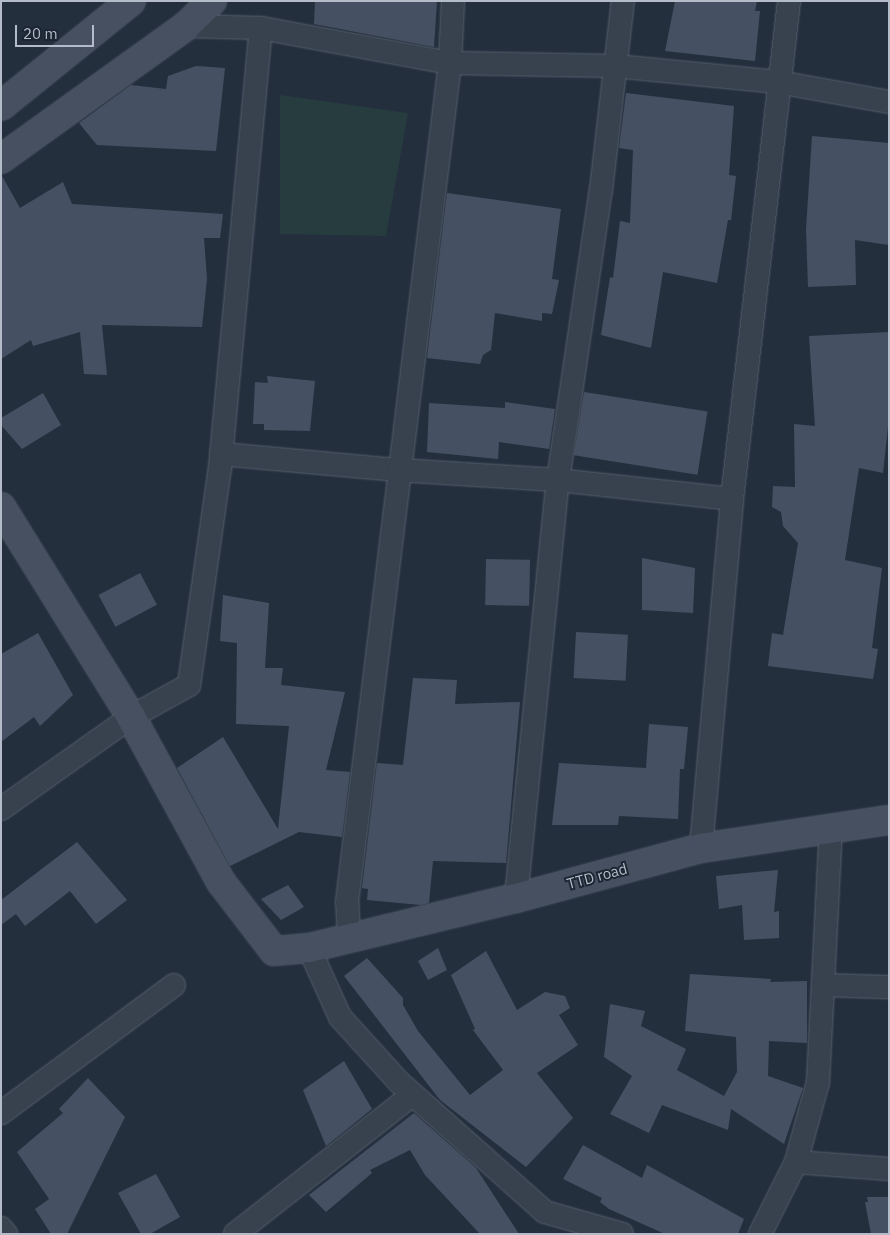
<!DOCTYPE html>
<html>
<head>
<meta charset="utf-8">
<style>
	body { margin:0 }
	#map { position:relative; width:890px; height:1235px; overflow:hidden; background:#242f3e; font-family:"IBM Plex Sans",sans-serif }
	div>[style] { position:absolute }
	.green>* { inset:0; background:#263c3f }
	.building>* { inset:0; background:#455162; transform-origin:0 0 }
	.roads { filter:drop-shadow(0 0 1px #565f6c) drop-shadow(0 0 1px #565f6c) }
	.street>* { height:22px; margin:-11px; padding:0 11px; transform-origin:11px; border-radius:11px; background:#38414e }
	.secondary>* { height:28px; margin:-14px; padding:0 14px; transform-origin:14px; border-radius:14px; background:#465061 }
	span { translate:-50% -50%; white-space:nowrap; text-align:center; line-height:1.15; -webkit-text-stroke:4px #1d2633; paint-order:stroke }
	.street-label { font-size:15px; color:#b4bcc9 }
	.frame { position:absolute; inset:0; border:2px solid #b4bcc9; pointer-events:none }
	.scale { position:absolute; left:15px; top:25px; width:79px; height:22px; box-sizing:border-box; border:2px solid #b4bcc9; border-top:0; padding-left:6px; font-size:15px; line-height:18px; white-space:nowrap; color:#b4bcc9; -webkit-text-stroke:4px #1d2633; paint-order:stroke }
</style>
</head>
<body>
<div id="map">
	<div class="green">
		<div style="clip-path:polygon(280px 95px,408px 113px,386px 236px,280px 234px)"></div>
	</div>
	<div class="building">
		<div style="clip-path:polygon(315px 1px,437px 1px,434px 47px,314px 24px)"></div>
		<div style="clip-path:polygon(675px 1px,757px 1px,755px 11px,760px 11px,755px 61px,665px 51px)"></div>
		<div style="clip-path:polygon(196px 66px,225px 68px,216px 151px,97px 145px,79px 123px,131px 85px,166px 89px,168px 76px)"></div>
		<div style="clip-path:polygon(626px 93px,734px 106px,729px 175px,736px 176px,731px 220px,728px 220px,717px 283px,663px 272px,651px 348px,601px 335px,610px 277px,613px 278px,620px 221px,630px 223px,633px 150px,619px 148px)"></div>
		<div style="clip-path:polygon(812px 136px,889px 143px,889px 245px,855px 240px,856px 285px,808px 287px,806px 229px)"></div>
		<div style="clip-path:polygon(1px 174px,20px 208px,63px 182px,72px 204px,223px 214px,220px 238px,204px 238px,207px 279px,202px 327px,102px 325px,107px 375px,84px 374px,80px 332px,33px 346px,31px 340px,1px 359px)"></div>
		<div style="clip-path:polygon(447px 193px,561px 209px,552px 279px,559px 280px,552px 314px,542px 313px,542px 321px,495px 313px,491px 350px,483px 355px,480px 364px,427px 358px)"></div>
		<div style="clip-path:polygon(889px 332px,889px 418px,883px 473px,859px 468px,845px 560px,882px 568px,872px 648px,878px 649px,873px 679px,768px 666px,772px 633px,783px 635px,798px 543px,783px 526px,781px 512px,772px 507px,773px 486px,795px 487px,794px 424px,815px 426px,809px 336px)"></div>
		<div style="clip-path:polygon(267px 376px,315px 381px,310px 431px,264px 430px,264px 424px,253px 424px,255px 382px,268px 383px)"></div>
		<div style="left:584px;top:392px;width:125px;height:64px;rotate:9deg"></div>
		<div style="clip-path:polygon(43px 393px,61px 425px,22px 449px,1px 425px,1px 418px)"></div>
		<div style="clip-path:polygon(505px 402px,555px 409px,549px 449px,499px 442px,498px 459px,427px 452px,429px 403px,505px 408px)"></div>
		<div style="clip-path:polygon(642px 558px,695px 568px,693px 613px,642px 610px)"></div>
		<div style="left:486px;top:559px;width:44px;height:46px;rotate:1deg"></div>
		<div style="left:140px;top:573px;width:36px;height:47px;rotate:62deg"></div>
		<div style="clip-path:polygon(223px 595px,269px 603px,265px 668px,283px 668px,281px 685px,345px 692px,326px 770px,350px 772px,342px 837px,299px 832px,230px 866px,177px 768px,223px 737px,278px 829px,289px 726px,236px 724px,237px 643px,220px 641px)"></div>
		<div style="left:576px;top:632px;width:52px;height:46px;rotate:3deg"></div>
		<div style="clip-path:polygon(38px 633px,73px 695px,40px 726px,34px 717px,1px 742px,1px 654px)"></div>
		<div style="clip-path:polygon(413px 678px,457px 680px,455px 704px,520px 702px,506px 863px,433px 861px,429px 903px,421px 905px,367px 900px,368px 889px,362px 888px,377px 763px,403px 765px)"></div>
		<div style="clip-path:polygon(649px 724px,688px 727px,684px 769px,680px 769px,678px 819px,619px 816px,618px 825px,552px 825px,559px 763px,646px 768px)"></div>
		<div style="clip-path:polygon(77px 842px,127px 900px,96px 924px,70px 891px,25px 926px,16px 914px,1px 925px,1px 900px)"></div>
		<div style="clip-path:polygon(778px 870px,774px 912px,779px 911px,779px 938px,744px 940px,742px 905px,719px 909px,716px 876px)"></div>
		<div style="clip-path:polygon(288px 885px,304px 907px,281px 920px,261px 899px)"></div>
		<div style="clip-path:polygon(438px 948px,447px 970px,428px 980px,418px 961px)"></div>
		<div style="clip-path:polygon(486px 951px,517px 1010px,545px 992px,565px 996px,570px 1008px,559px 1015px,578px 1045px,537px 1073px,573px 1118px,526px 1167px,440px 1100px,344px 976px,367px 958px,403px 998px,403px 1005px,418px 1031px,470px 1095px,503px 1070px,473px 1030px,475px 1029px,451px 975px)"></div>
		<div style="clip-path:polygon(690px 974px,771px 979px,770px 982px,807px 981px,807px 1043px,769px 1041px,768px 1076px,803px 1088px,784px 1144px,731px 1109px,728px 1130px,662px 1105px,649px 1133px,610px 1114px,632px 1076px,604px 1057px,610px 1004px,645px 1011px,641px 1026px,686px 1049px,677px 1070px,724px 1096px,737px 1072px,736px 1037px,685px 1031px)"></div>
		<div style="clip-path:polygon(344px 1061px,372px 1109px,326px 1146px,303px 1090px)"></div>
		<div style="clip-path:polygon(88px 1078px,125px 1117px,67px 1234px,51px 1234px,35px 1209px,49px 1199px,17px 1152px,63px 1113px,59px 1109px)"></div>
		<div style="clip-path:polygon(414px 1113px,476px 1168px,519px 1234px,480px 1234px,425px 1175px,410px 1150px,370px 1170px,372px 1173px,326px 1212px,309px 1195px)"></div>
		<div style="clip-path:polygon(583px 1145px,642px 1178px,647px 1165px,744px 1219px,738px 1234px,665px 1234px,609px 1209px,600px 1202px,602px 1198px,563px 1179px)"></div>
		<div style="clip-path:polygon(156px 1174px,180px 1217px,150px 1234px,141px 1234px,118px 1193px)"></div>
		<div style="clip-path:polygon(867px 1197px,889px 1197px,889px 1234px,871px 1234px,865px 1202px,868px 1202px)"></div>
	</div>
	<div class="roads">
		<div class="street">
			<div style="left:186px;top:26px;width:75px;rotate:1.5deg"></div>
			<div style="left:261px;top:28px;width:192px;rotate:10.5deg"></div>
			<div style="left:450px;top:63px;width:165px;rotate:1deg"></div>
			<div style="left:615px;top:66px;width:164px;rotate:5.6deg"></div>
			<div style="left:778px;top:82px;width:113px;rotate:10.2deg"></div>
			<div style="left:221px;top:454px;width:178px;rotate:5.2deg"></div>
			<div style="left:398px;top:470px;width:160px;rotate:3.6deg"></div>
			<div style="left:558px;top:480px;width:175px;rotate:6.2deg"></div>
			<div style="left:1px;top:809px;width:159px;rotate:-35.3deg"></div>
			<div style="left:131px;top:717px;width:66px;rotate:-28.9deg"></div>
			<div style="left:189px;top:685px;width:219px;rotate:-81.9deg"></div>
			<div style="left:220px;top:468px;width:442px;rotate:-84.7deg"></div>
			<div style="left:701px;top:848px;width:350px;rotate:-84.9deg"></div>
			<div style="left:732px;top:499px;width:501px;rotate:-83.47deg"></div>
			<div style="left:516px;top:898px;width:420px;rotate:-84.3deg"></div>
			<div style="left:558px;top:480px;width:293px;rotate:-81.6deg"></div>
			<div style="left:601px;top:190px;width:190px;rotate:-83.4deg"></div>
			<div style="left:349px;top:936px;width:34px;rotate:-93deg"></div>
			<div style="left:347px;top:902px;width:845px;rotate:-83deg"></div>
			<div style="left:450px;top:63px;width:62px;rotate:-87.2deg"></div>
			<div style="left:309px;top:948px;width:76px;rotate:65.8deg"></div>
			<div style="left:340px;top:1017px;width:88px;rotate:47.8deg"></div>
			<div style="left:399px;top:1082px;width:195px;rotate:41.7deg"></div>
			<div style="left:545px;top:1212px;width:80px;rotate:15.9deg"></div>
			<div style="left:824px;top:985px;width:65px;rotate:1.8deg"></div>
			<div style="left:1px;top:1113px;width:215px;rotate:-36.5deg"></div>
			<div style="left:796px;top:1162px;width:93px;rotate:4.3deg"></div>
			<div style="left:1px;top:1228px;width:8px;rotate:50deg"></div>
			<div style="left:235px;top:1234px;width:225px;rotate:-38.1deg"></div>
			<div style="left:760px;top:1234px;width:80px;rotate:-63.4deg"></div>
			<div style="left:796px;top:1162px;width:83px;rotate:-74.6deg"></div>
			<div style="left:818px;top:1082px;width:255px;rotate:-87.1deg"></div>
		</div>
		<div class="secondary">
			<div style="left:1px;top:106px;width:167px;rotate:-38.9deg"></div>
			<div style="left:1px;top:159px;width:228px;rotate:-35.7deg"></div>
			<div style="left:186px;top:26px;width:36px;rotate:-44deg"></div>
			<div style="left:1px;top:507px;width:247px;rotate:58.2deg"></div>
			<div style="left:131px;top:717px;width:188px;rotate:61.4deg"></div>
			<div style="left:221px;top:882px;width:87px;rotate:52.5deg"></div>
			<div style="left:274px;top:951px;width:35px;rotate:-5deg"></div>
			<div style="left:309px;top:948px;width:213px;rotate:-13.6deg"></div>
			<div style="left:516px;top:898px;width:192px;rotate:-15.1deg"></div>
			<div style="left:701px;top:848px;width:190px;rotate:-8.5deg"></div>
		</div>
	</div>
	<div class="street-label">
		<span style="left:597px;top:876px;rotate:-15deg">TTD road</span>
	</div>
	<div class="frame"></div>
	<div class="scale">20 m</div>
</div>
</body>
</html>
